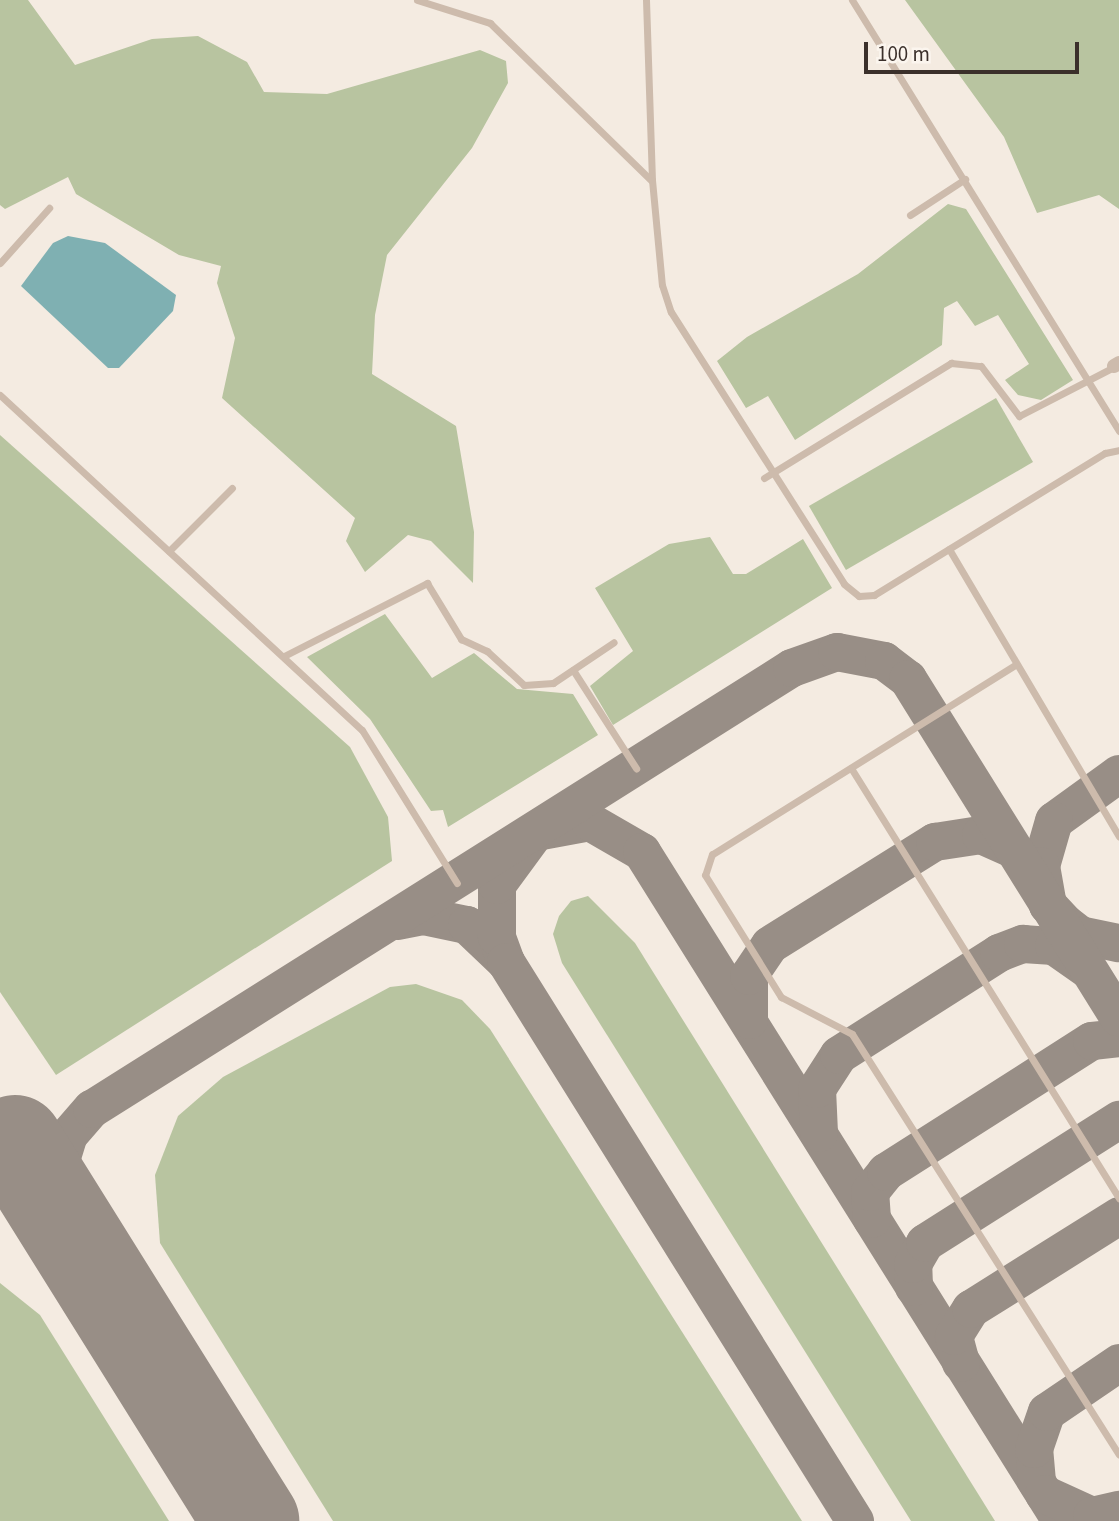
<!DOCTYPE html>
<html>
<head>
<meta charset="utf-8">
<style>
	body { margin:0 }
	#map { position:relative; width:1119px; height:1521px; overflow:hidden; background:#f4ebe1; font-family:"Source Sans 3",sans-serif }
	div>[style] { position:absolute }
	.green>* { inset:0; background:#b8c4a0; transform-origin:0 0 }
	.water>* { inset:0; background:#7fb0b2 }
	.taxiway>* { height:38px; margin:-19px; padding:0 19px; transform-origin:19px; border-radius:19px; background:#988e86 }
	.runway>* { height:96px; margin:-48px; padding:0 48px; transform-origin:48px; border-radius:48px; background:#988e86 }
	.lane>* { height:7px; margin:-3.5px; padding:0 3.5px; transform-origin:3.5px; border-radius:3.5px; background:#cdbbac }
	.street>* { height:14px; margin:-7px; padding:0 7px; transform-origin:7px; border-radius:7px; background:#cdbbac }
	span { translate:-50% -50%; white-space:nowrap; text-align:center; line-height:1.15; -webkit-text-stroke:6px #fbf5ee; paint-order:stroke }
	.scale { position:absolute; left:864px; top:42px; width:215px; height:32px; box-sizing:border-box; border:4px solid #3b302b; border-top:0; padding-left:9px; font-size:21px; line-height:24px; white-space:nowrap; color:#3b302b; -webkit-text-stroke:5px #fbf5ee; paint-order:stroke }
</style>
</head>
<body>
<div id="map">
	<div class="green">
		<div style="clip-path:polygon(0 0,28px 0,75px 65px,152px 39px,198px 36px,247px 62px,264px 92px,327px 94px,480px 50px,506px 61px,508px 83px,472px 148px,387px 255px,375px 315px,372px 374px,456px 426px,474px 532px,473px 583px,431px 541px,408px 535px,365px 572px,346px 541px,355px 518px,222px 398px,235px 338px,217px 283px,221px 266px,179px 255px,76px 194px,68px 177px,5px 209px,0 205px)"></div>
		<div style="clip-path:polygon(905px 0,1119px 0,1119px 209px,1099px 195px,1037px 213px,1004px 137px)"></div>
		<div style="clip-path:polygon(948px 204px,966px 209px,1073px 380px,1041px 400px,1018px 395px,1005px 380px,1029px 364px,998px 315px,975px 326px,957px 301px,944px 308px,942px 345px,795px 440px,768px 396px,746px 408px,717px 361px,747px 337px,858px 274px)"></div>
		<div style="left:996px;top:398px;width:74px;height:216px;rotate:60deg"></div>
		<div style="clip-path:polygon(0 435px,350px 747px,388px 817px,392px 861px,56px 1075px,0 992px)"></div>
		<div style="clip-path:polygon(710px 537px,733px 574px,746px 574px,803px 539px,832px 588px,613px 725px,590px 686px,633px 651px,595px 588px,669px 544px)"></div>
		<div style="clip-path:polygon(385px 614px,432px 678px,474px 653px,517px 689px,573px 694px,598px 735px,448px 827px,443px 810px,431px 811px,370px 719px,307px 657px)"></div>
		<div style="clip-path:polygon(588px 896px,635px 943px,995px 1521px,911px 1521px,562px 963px,553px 934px,559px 916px,571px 901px)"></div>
		<div style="clip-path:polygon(416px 984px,462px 1000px,490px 1029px,802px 1521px,333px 1521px,160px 1243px,155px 1175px,178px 1116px,223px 1077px,390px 987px)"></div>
		<div style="clip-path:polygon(0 1283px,40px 1315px,169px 1521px,0 1521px)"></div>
	</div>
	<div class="water">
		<div style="clip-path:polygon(68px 236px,105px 243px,176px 295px,173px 311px,119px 368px,108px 368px,21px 286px,53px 243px)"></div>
	</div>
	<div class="taxiway">
		<div style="left:1119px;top:774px;width:80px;rotate:144.1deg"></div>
		<div style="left:1054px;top:821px;width:47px;rotate:106.1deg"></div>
		<div style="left:1041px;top:866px;width:40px;rotate:80deg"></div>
		<div style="left:1048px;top:905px;width:26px;rotate:47deg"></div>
		<div style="left:1066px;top:924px;width:18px;rotate:38deg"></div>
		<div style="left:1080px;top:935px;width:40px;rotate:12deg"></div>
		<div style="left:397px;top:921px;width:26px;rotate:-11deg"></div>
		<div style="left:423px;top:916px;width:45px;rotate:11.6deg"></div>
		<div style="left:467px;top:925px;width:54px;rotate:43.5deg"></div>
		<div style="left:506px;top:962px;width:27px;rotate:-110deg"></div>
		<div style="left:497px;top:937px;width:52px;rotate:-90deg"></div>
		<div style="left:497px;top:885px;width:66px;rotate:-53.7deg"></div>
		<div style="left:536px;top:832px;width:55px;rotate:-10.5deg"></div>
		<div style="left:590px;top:822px;width:60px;rotate:30deg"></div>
		<div style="left:642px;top:852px;width:789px;rotate:57.94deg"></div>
		<div style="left:506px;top:962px;width:659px;rotate:58.02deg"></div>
		<div style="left:749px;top:1020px;width:44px;rotate:-90deg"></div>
		<div style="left:749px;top:976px;width:37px;rotate:-56deg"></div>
		<div style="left:770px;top:945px;width:195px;rotate:-32deg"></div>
		<div style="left:935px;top:842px;width:47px;rotate:-8.7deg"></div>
		<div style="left:981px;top:835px;width:35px;rotate:24deg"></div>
		<div style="left:819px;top:1133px;width:44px;rotate:-92.6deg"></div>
		<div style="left:817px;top:1089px;width:40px;rotate:-57.1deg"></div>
		<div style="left:839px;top:1055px;width:190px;rotate:-32.5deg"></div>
		<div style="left:999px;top:953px;width:26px;rotate:-21deg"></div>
		<div style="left:1023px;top:944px;width:31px;rotate:4deg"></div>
		<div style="left:1054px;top:946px;width:40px;rotate:34.9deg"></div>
		<div style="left:872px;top:1219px;width:27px;rotate:-94deg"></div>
		<div style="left:870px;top:1192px;width:26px;rotate:-51deg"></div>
		<div style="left:886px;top:1172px;width:244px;rotate:-32.5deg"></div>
		<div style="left:1092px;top:1041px;width:27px;rotate:-6deg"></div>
		<div style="left:73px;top:1236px;width:73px;rotate:-100.2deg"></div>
		<div style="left:60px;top:1164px;width:30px;rotate:-73deg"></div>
		<div style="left:69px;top:1135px;width:35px;rotate:-49deg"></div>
		<div style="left:92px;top:1109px;width:827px;rotate:-32.21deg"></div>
		<div style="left:792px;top:668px;width:48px;rotate:-19.6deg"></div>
		<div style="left:837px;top:652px;width:48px;rotate:10.8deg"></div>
		<div style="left:884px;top:661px;width:30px;rotate:37deg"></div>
		<div style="left:908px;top:679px;width:399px;rotate:58.1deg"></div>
		<div style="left:914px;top:1287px;width:23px;rotate:-92deg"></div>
		<div style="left:913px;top:1264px;width:24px;rotate:-60deg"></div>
		<div style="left:925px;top:1243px;width:230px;rotate:-32.4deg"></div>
		<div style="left:961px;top:1363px;width:28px;rotate:-105deg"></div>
		<div style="left:954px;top:1336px;width:32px;rotate:-58deg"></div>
		<div style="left:971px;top:1309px;width:175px;rotate:-32.1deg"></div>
		<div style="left:1037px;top:1482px;width:33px;rotate:-95deg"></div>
		<div style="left:1034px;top:1449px;width:39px;rotate:-71deg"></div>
		<div style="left:1047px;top:1412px;width:87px;rotate:-34.2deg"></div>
		<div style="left:1044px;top:1494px;width:53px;rotate:24.6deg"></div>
		<div style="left:1092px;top:1516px;width:28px;rotate:-13deg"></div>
	</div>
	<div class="runway">
		<div style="left:15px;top:1143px;width:446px;rotate:58deg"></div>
	</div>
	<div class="lane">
		<div style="left:417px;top:0;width:77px;rotate:17.5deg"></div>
		<div style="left:490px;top:23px;width:225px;rotate:44.3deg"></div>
		<div style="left:646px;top:0;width:180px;rotate:88.1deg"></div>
		<div style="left:652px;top:180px;width:105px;rotate:84.6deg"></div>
		<div style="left:662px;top:285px;width:28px;rotate:72deg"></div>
		<div style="left:671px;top:312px;width:322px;rotate:57.5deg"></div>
		<div style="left:844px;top:584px;width:19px;rotate:39deg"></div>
		<div style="left:859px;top:596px;width:15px;rotate:-4deg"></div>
		<div style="left:874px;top:595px;width:271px;rotate:-31.6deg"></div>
		<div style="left:1105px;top:453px;width:14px;rotate:-12deg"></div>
		<div style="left:852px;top:0;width:507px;rotate:58.22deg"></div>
		<div style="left:910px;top:215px;width:66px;rotate:-33.2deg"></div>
		<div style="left:0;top:263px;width:74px;rotate:-48.3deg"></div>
		<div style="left:0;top:395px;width:493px;rotate:42.8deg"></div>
		<div style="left:362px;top:730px;width:180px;rotate:58.2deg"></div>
		<div style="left:764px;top:478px;width:220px;rotate:-31.6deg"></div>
		<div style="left:951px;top:363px;width:30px;rotate:6deg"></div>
		<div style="left:981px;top:366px;width:63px;rotate:52.8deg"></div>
		<div style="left:1019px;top:416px;width:107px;rotate:-27.3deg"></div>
		<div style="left:949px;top:549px;width:334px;rotate:59.4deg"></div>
		<div style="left:169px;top:551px;width:89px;rotate:-45deg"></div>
		<div style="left:284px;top:656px;width:161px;rotate:-27deg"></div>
		<div style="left:427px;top:583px;width:66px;rotate:58.7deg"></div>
		<div style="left:461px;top:639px;width:29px;rotate:25deg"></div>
		<div style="left:487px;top:651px;width:50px;rotate:42.6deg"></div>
		<div style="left:524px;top:685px;width:29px;rotate:-4deg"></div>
		<div style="left:553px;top:683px;width:73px;rotate:-33.9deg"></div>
		<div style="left:1015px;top:665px;width:357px;rotate:148deg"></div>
		<div style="left:712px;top:854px;width:22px;rotate:108deg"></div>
		<div style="left:705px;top:875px;width:144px;rotate:58.1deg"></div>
		<div style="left:781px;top:997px;width:80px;rotate:27.5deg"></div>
		<div style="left:852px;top:1034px;width:498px;rotate:57.6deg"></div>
		<div style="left:573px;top:670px;width:117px;rotate:57.3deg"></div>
		<div style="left:851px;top:768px;width:507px;rotate:58.07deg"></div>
	</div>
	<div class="street">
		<div style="left:1114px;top:366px;width:6px;rotate:-31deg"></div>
	</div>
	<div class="scale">100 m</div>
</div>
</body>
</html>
